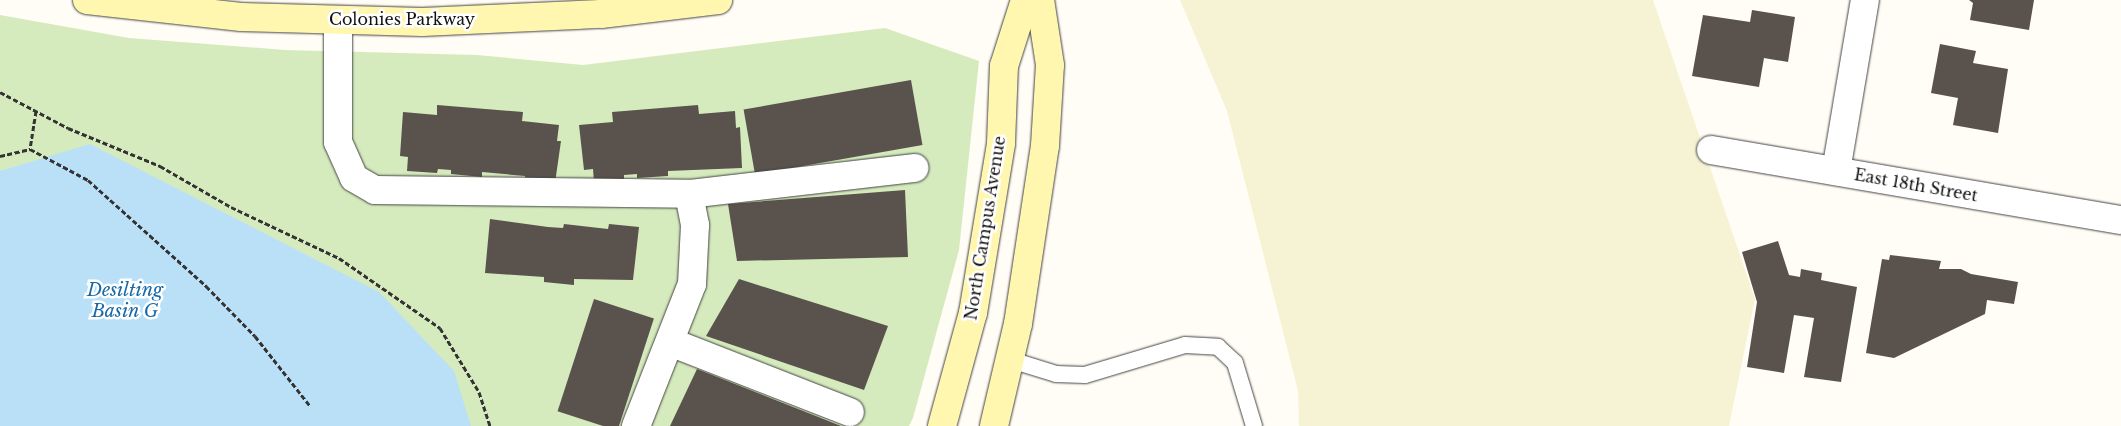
<!DOCTYPE html>
<html>
<head>
<meta charset="utf-8">
<style>
	body { margin:0 }
	#map { position:relative; width:2121px; height:426px; overflow:hidden; background:#fffdf5; font-family:"Libre Baskerville",serif }
	div>[style] { position:absolute }
	.farmland>* { inset:0; background:#f6f3d4 }
	.green>* { inset:0; background:#d5ebbd }
	.water>* { inset:0; background:#b9e0f7 }
	.building>* { inset:0; background:#5a524d; transform-origin:0 0 }
	.path>* { height:3px; margin-top:-1.5px; transform-origin:0; background:repeating-linear-gradient(90deg,#333 0 5px,transparent 0 7.5px) }
	.roads { filter:drop-shadow(0 0 1px #444) drop-shadow(0 0 1px #444) }
	.lane>* { height:16px; margin:-8px; padding:0 8px; transform-origin:8px; border-radius:8px; background:#fff }
	.street>* { height:28px; margin:-14px; padding:0 14px; transform-origin:14px; border-radius:14px; background:#fff }
	.secondary>* { height:28px; margin:-14px; padding:0 14px; transform-origin:14px; border-radius:14px; background:#fff6b0 }
	span { translate:-50% -50%; white-space:nowrap; text-align:center; line-height:1.15; -webkit-text-stroke:5px #fff; paint-order:stroke }
	.street-label { font-size:16px; color:#111 }
	.water-label { font-size:18px; color:#1768a6; font-style:italic }
</style>
</head>
<body>
<div id="map">
	<div class="farmland">
		<div style="clip-path:polygon(1180px 0,1653px 0,1755px 299px,1729px 426px,1299px 426px,1298px 391px,1227px 111px)"></div>
	</div>
	<div class="green">
		<div style="clip-path:polygon(0 15px,129px 38px,285px 50px,477px 55px,583px 65px,885px 28px,979px 61px,959px 250px,913px 418px,909px 426px,0 426px)"></div>
	</div>
	<div class="water">
		<div style="clip-path:polygon(90px 144px,379px 292px,454px 371px,471px 426px,0 426px,0 171px)"></div>
	</div>
	<div class="building">
		<div style="clip-path:polygon(1969px 0,2034px 0,2029px 30px,1970px 20px,1973px 3px)"></div>
		<div style="clip-path:polygon(1752px 10px,1795px 17px,1788px 62px,1764px 58px,1759px 87px,1692px 76px,1703px 15px,1750px 22px)"></div>
		<div style="clip-path:polygon(1940px 44px,1976px 51px,1973px 63px,2008px 69px,1998px 133px,1953px 125px,1958px 98px,1931px 93px)"></div>
		<div style="left:911px;top:80px;width:66px;height:170px;rotate:80deg"></div>
		<div style="clip-path:polygon(437px 105px,523px 112px,522px 121px,559px 125px,557px 141px,561px 141px,555px 183px,525px 180px,525px 176px,482px 172px,482px 177px,451px 174px,451px 170px,438px 169px,437px 173px,407px 171px,408px 157px,400px 156px,403px 112px,437px 115px)"></div>
		<div style="clip-path:polygon(698px 105px,699px 114px,735px 111px,736px 128px,740px 127px,742px 168px,668px 171px,668px 176px,637px 178px,637px 174px,624px 175px,624px 180px,594px 182px,593px 169px,584px 170px,579px 125px,613px 122px,612px 112px)"></div>
		<div style="clip-path:polygon(905px 190px,908px 257px,737px 261px,728px 204px)"></div>
		<div style="clip-path:polygon(490px 219px,548px 227px,563px 228px,564px 224px,608px 229px,609px 224px,639px 227px,633px 280px,574px 279px,574px 285px,544px 282px,544px 277px,485px 273px)"></div>
		<div style="clip-path:polygon(1778px 241px,1789px 275px,1800px 277px,1801px 269px,1822px 273px,1821px 280px,1857px 287px,1841px 382px,1804px 377px,1814px 318px,1794px 315px,1784px 373px,1747px 367px,1757px 302px,1742px 252px)"></div>
		<div style="clip-path:polygon(1890px 255px,1941px 261px,1939px 269px,1961px 269px,1971px 274px,2018px 282px,2014px 304px,1987px 300px,1985px 314px,1894px 358px,1866px 353px,1882px 259px,1889px 260px)"></div>
		<div style="clip-path:polygon(739px 279px,888px 326px,864px 390px,706px 336px)"></div>
		<div style="left:594px;top:299px;width:63px;height:118px;rotate:18deg"></div>
		<div style="clip-path:polygon(697px 369px,841px 426px,670px 426px)"></div>
	</div>
	<div class="path">
		<div style="left:0;top:92px;width:77px;rotate:27.9deg"></div>
		<div style="left:68px;top:128px;width:100px;rotate:22.4deg"></div>
		<div style="left:160px;top:166px;width:82px;rotate:30deg"></div>
		<div style="left:231px;top:207px;width:119px;rotate:25.3deg"></div>
		<div style="left:339px;top:258px;width:123px;rotate:34.7deg"></div>
		<div style="left:440px;top:328px;width:75px;rotate:58.6deg"></div>
		<div style="left:479px;top:392px;width:36px;rotate:72deg"></div>
		<div style="left:36px;top:111px;width:38px;rotate:99deg"></div>
		<div style="left:30px;top:149px;width:66px;rotate:28.1deg"></div>
		<div style="left:88px;top:180px;width:159px;rotate:41.9deg"></div>
		<div style="left:206px;top:286px;width:70px;rotate:45.6deg"></div>
		<div style="left:255px;top:336px;width:89px;rotate:51.8deg"></div>
		<div style="left:0;top:156px;width:31px;rotate:-13deg"></div>
	</div>
	<div class="roads">
		<div class="lane">
			<div style="left:1011px;top:360px;width:47px;rotate:17.3deg"></div>
			<div style="left:1056px;top:374px;width:29px;rotate:2deg"></div>
			<div style="left:1085px;top:375px;width:104px;rotate:-16.7deg"></div>
			<div style="left:1185px;top:345px;width:33px;rotate:3deg"></div>
			<div style="left:1218px;top:347px;width:23px;rotate:43deg"></div>
			<div style="left:1235px;top:363px;width:66px;rotate:73.2deg"></div>
		</div>
		<div class="street">
			<div style="left:338px;top:20px;width:122px;rotate:90deg"></div>
			<div style="left:338px;top:142px;width:39px;rotate:66deg"></div>
			<div style="left:354px;top:178px;width:24px;rotate:30deg"></div>
			<div style="left:375px;top:190px;width:314px;rotate:0.7deg"></div>
			<div style="left:689px;top:194px;width:32px;rotate:79deg"></div>
			<div style="left:695px;top:225px;width:59px;rotate:92.9deg"></div>
			<div style="left:692px;top:284px;width:153px;rotate:111.5deg"></div>
			<div style="left:1711px;top:150px;width:416px;rotate:9.7deg"></div>
			<div style="left:1836px;top:171px;width:173px;rotate:-80.4deg"></div>
			<div style="left:689px;top:194px;width:227px;rotate:-6.6deg"></div>
			<div style="left:670px;top:342px;width:193px;rotate:21.3deg"></div>
		</div>
		<div class="secondary">
			<div style="left:87px;top:0;width:155px;rotate:6.3deg"></div>
			<div style="left:241px;top:17px;width:181px;rotate:1.6deg"></div>
			<div style="left:422px;top:22px;width:179px;rotate:-2.6deg"></div>
			<div style="left:601px;top:14px;width:118px;rotate:-6.8deg"></div>
			<div style="left:942px;top:426px;width:117px;rotate:-74.7deg"></div>
			<div style="left:973px;top:313px;width:172px;rotate:-80.6deg"></div>
			<div style="left:1001px;top:143px;width:77px;rotate:-87.8deg"></div>
			<div style="left:1004px;top:66px;width:69px;rotate:-72.3deg"></div>
			<div style="left:994px;top:426px;width:105px;rotate:-76.8deg"></div>
			<div style="left:1018px;top:324px;width:180px;rotate:-81.4deg"></div>
			<div style="left:1045px;top:146px;width:81px;rotate:-86.5deg"></div>
			<div style="left:1050px;top:65px;width:66px;rotate:-98.7deg"></div>
		</div>
	</div>
	<div class="street-label">
		<span style="left:402px;top:19px">Colonies Parkway</span>
		<span style="left:1916px;top:185px;rotate:10deg">East 18th Street</span>
		<span style="left:985px;top:228px;rotate:-81deg">North Campus Avenue</span>
	</div>
	<div class="water-label">
		<span style="left:125px;top:301px">Desilting<br>Basin G</span>
	</div>
</div>
</body>
</html>
